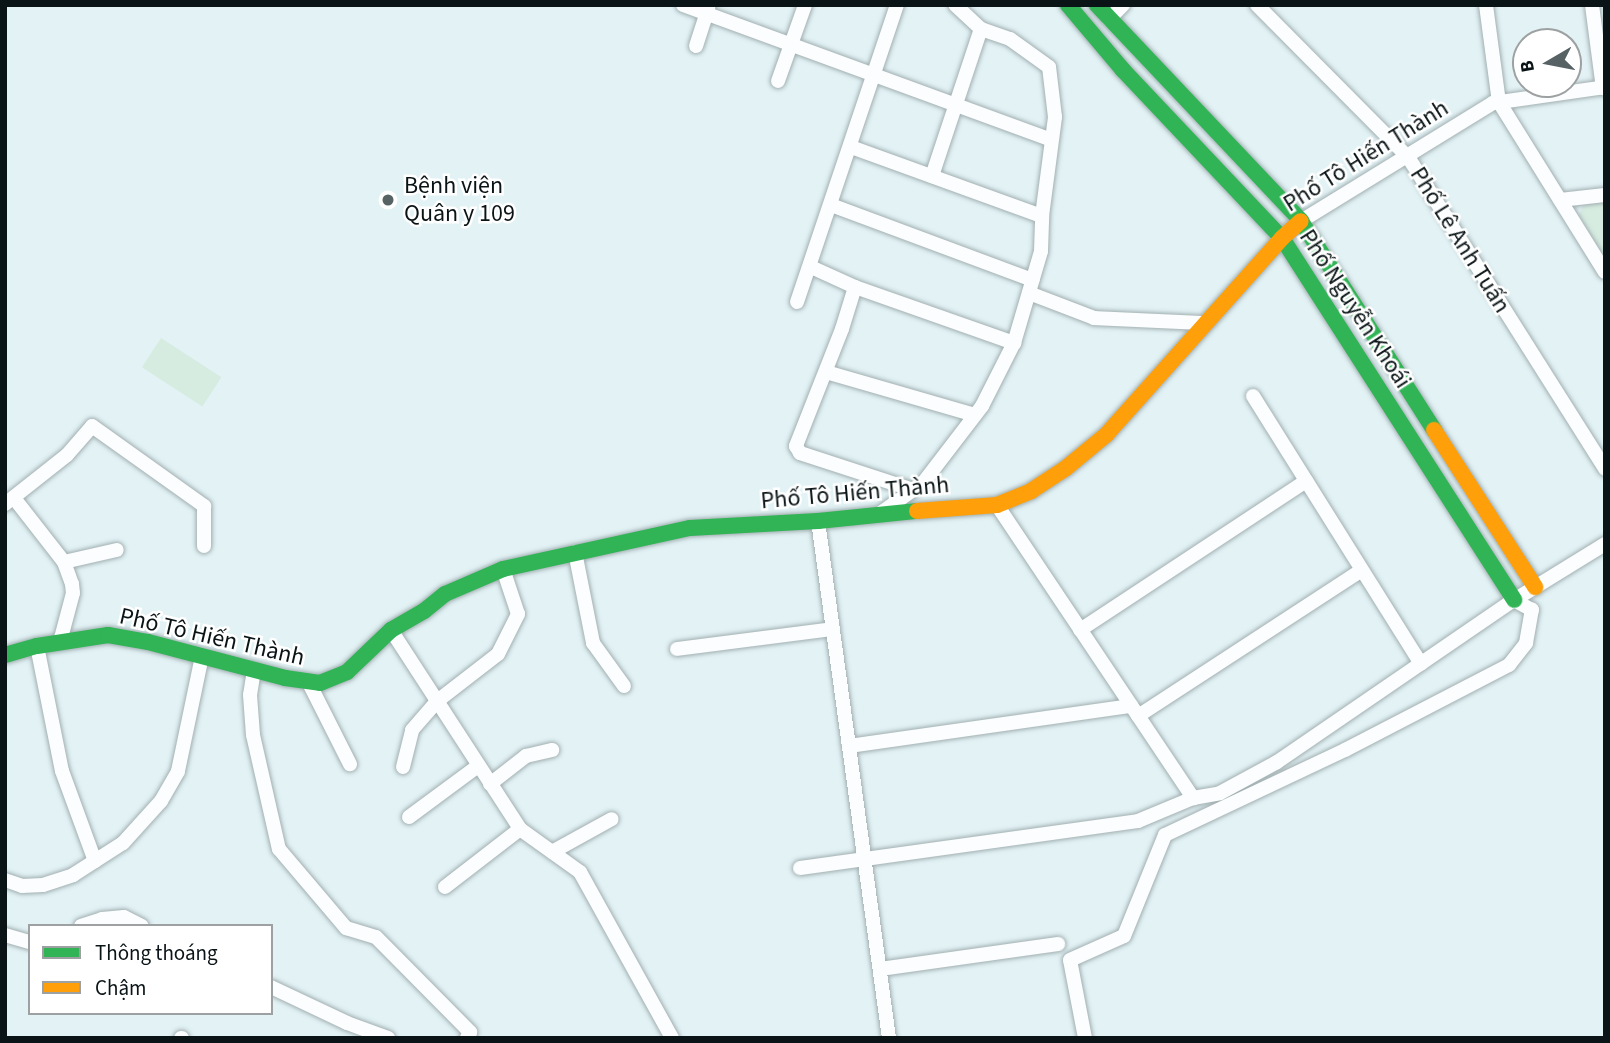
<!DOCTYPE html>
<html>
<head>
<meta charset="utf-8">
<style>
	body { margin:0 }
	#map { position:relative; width:1610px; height:1043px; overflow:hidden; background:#e2f2f5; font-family:"Source Sans 3",sans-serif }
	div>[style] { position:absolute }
	.green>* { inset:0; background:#d7ece1; transform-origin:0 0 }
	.roads { filter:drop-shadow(0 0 2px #a2afb1) drop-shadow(0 0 2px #a2afb1) }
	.street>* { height:14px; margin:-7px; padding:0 7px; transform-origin:7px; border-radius:7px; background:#fbfdfe }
	.fast>* { height:16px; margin:-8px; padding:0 8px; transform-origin:8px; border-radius:8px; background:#30b455 }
	.slow>* { height:16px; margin:-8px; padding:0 8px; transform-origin:8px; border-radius:8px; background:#ff9f0a }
	.dots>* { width:19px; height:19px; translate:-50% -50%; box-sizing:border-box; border:4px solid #fff; border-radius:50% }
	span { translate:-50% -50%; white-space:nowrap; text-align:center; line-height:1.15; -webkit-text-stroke:5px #fff; paint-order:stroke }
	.street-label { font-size:24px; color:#0a1416 }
	.poi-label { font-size:24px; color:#0a1416 }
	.left { translate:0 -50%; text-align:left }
	.frame { position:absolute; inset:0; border:7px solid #0a1416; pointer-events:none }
	.legend { position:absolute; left:28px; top:924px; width:245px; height:91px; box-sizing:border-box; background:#fff; border:2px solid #9da1a2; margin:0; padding:9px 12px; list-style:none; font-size:21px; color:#0a1416 }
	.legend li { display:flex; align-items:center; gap:14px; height:35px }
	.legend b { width:35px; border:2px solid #9da1a2 }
	.north { position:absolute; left:1512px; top:28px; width:70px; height:70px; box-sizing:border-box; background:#fff; border:2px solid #9da1a2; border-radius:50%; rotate:260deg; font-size:19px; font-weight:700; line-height:28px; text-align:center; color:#0a1416 }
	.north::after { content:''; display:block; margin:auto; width:24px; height:32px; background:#566264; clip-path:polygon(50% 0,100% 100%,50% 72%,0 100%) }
</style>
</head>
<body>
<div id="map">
	<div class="green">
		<div style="clip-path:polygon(1605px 201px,1605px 258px,1579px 215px,1583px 205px)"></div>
		<div style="left:161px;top:338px;width:72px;height:35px;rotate:33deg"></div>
	</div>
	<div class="roads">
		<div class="street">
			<div style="left:683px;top:5px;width:392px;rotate:20.1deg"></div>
			<div style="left:1257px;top:5px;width:214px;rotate:45.2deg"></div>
			<div style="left:1408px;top:157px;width:369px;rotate:57.7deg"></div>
			<div style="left:1486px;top:5px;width:98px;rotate:82.4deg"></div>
			<div style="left:1499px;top:102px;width:200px;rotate:58.1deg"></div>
			<div style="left:1592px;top:5px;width:84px;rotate:82.5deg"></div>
			<div style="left:1109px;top:19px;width:20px;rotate:-45deg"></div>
			<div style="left:696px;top:46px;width:40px;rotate:-72deg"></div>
			<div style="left:778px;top:81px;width:81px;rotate:-70.4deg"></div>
			<div style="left:851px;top:147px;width:203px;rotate:19.9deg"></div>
			<div style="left:932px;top:176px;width:155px;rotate:-71.6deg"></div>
			<div style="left:1560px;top:200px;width:45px;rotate:-6.3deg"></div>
			<div style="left:831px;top:205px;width:215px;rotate:20.4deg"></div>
			<div style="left:1301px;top:221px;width:225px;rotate:-31.6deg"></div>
			<div style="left:1493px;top:103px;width:113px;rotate:-8.1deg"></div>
			<div style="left:811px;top:267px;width:48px;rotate:24.4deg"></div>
			<div style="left:855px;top:287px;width:169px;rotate:19.4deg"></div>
			<div style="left:855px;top:287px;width:44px;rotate:107.2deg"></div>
			<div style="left:842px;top:329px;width:126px;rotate:111.5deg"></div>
			<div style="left:796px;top:446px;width:8px;rotate:60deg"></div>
			<div style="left:800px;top:453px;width:119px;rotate:18.1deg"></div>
			<div style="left:1029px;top:293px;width:70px;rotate:21deg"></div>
			<div style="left:1094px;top:318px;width:112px;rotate:2.6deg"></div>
			<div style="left:797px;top:302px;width:313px;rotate:-71.4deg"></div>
			<div style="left:826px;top:372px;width:155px;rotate:16.1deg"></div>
			<div style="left:1253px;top:396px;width:316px;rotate:57.9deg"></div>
			<div style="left:14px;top:498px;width:81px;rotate:52deg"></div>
			<div style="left:64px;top:562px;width:23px;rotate:70deg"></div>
			<div style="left:72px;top:584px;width:9px;rotate:84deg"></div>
			<div style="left:73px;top:593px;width:51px;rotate:104.9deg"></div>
			<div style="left:5px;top:504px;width:79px;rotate:-38.3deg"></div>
			<div style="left:67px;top:455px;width:38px;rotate:-49deg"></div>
			<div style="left:92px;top:426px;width:138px;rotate:35.5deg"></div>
			<div style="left:204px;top:506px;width:40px;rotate:90deg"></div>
			<div style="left:997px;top:505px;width:353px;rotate:56.2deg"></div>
			<div style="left:882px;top:512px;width:50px;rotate:-35.3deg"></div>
			<div style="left:923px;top:483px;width:97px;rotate:-52.5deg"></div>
			<div style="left:982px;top:406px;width:71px;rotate:-63.1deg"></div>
			<div style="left:1014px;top:343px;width:96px;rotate:-73.6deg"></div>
			<div style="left:1041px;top:251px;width:35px;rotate:-88deg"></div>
			<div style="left:1042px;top:216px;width:100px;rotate:-82.5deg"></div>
			<div style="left:1055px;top:117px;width:50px;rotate:-96.8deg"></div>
			<div style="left:1049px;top:67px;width:48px;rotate:-144.3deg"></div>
			<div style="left:1010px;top:39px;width:31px;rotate:-161deg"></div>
			<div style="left:981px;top:29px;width:35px;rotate:-137deg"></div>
			<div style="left:818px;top:521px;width:522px;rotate:82.18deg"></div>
			<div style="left:575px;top:552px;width:93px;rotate:78.8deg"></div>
			<div style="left:593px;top:643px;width:53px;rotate:54.2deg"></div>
			<div style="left:64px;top:562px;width:54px;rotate:-12.8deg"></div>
			<div style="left:391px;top:630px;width:237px;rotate:57deg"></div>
			<div style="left:520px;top:829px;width:74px;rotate:35.6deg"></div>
			<div style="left:580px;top:872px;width:190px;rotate:61deg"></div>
			<div style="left:1080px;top:630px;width:271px;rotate:-33.4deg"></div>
			<div style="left:37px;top:646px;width:127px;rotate:78.7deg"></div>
			<div style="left:62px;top:771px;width:96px;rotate:69.9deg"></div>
			<div style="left:677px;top:649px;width:157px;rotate:-7.3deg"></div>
			<div style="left:254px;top:670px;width:25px;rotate:99deg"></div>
			<div style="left:250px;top:695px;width:40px;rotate:85.7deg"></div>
			<div style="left:253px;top:735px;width:117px;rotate:77.2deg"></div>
			<div style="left:279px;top:849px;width:104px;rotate:49.7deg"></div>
			<div style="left:346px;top:928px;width:31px;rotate:17deg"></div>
			<div style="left:376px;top:937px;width:134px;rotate:45.3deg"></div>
			<div style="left:470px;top:1032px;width:7px;rotate:117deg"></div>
			<div style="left:309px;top:683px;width:91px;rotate:63.2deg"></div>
			<div style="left:1138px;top:716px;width:267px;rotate:-33.1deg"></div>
			<div style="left:849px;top:746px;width:285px;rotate:-8.1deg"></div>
			<div style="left:403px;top:767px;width:38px;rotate:-76deg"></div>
			<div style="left:412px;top:730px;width:37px;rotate:-49deg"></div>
			<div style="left:436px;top:702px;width:78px;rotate:-37.7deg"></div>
			<div style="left:498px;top:654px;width:45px;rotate:-63.4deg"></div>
			<div style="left:518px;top:614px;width:47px;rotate:-108.4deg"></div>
			<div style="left:490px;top:784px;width:46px;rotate:-37.9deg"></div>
			<div style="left:526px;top:756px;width:27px;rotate:-13deg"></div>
			<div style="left:409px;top:817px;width:86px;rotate:-36.5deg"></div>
			<div style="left:552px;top:852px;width:68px;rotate:-28.8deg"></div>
			<div style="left:800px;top:868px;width:341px;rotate:-7.9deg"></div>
			<div style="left:1138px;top:821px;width:60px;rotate:-22.7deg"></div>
			<div style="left:1193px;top:798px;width:27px;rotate:-10deg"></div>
			<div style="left:1220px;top:793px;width:65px;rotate:-28.5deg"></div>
			<div style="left:1277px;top:762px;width:287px;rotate:-34.4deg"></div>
			<div style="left:1514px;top:600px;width:107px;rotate:-31.6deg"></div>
			<div style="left:5px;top:880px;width:18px;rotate:19deg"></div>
			<div style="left:22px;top:886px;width:21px;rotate:-3deg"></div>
			<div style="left:43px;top:885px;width:32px;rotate:-18deg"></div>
			<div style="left:73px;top:875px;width:59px;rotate:-32.6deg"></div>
			<div style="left:123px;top:843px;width:57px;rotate:-47.9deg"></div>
			<div style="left:161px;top:801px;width:34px;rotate:-60deg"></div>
			<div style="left:178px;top:771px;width:117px;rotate:-78.2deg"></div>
			<div style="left:445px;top:887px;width:95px;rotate:-37.7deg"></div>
			<div style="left:81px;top:926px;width:22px;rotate:-18deg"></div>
			<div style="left:102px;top:919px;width:22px;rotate:-5deg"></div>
			<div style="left:124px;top:917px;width:20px;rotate:27deg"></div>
			<div style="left:5px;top:935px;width:26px;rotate:16deg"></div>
			<div style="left:880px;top:969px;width:180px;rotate:-8deg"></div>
			<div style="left:271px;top:987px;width:84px;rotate:25.3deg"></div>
			<div style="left:347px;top:1023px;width:44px;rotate:20.1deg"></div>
			<div style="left:181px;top:1038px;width:1px"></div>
			<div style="left:1085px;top:1038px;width:79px;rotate:-100.9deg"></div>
			<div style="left:1070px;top:960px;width:59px;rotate:-24deg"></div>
			<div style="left:1124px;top:936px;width:109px;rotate:-67.9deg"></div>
			<div style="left:1165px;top:835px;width:199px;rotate:-25.3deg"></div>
			<div style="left:1345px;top:750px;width:185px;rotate:-27.4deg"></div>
			<div style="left:1509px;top:665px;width:28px;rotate:-52deg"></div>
			<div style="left:1526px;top:643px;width:34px;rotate:-80deg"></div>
			<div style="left:1532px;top:610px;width:21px;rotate:-151deg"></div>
		</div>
		<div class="fast">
			<div style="left:1068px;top:5px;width:85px;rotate:49.8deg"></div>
			<div style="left:1123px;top:70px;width:231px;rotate:46.6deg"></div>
			<div style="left:1282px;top:238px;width:430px;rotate:57.3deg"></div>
			<div style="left:1097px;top:5px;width:297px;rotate:46.6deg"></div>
			<div style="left:1301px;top:221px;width:248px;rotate:57.5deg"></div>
			<div style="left:5px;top:655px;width:33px;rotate:-16deg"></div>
			<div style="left:37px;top:646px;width:72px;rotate:-8.8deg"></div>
			<div style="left:108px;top:635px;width:41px;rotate:9.9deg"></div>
			<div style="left:148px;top:642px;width:142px;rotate:14.7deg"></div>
			<div style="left:285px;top:678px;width:35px;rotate:8deg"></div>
			<div style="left:320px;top:683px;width:29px;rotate:-22deg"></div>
			<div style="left:347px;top:672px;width:61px;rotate:-43.7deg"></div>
			<div style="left:391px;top:630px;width:38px;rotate:-30deg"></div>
			<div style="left:424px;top:611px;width:27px;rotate:-39deg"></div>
			<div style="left:445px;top:594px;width:63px;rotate:-23.3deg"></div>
			<div style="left:503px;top:569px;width:191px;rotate:-12.4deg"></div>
			<div style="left:690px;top:528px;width:128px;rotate:-3.1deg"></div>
			<div style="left:818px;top:521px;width:100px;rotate:-5.8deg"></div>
		</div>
		<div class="slow">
			<div style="left:1434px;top:430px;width:187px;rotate:57.2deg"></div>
			<div style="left:917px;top:511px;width:80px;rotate:-4.3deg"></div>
			<div style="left:997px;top:505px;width:37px;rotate:-22deg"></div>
			<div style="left:1031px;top:491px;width:42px;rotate:-33.3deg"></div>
			<div style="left:1066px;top:468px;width:52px;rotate:-39.5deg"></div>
			<div style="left:1106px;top:435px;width:264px;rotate:-48.2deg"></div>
			<div style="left:1282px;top:238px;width:25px;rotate:-42deg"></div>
		</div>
	</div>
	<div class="dots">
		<div style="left:388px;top:200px;background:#566264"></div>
	</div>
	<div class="street-label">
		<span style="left:1366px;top:156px;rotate:-32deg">Phố Tô Hiến Thành</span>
		<span style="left:1460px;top:240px;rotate:58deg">Phố Lê Anh Tuấn</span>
		<span style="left:1355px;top:309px;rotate:57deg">Phố Nguyễn Khoái</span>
		<span style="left:855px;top:493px;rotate:-5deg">Phố Tô Hiến Thành</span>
		<span style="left:212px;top:637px;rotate:13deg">Phố Tô Hiến Thành</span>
	</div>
	<div class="poi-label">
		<span class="left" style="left:404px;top:200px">Bệnh viện<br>Quân y 109</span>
	</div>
	<div class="frame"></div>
	<ul class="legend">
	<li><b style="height:9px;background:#30b455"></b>Thông thoáng</li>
	<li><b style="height:9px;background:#ff9f0a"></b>Chậm</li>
	</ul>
	<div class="north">B</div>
</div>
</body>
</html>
